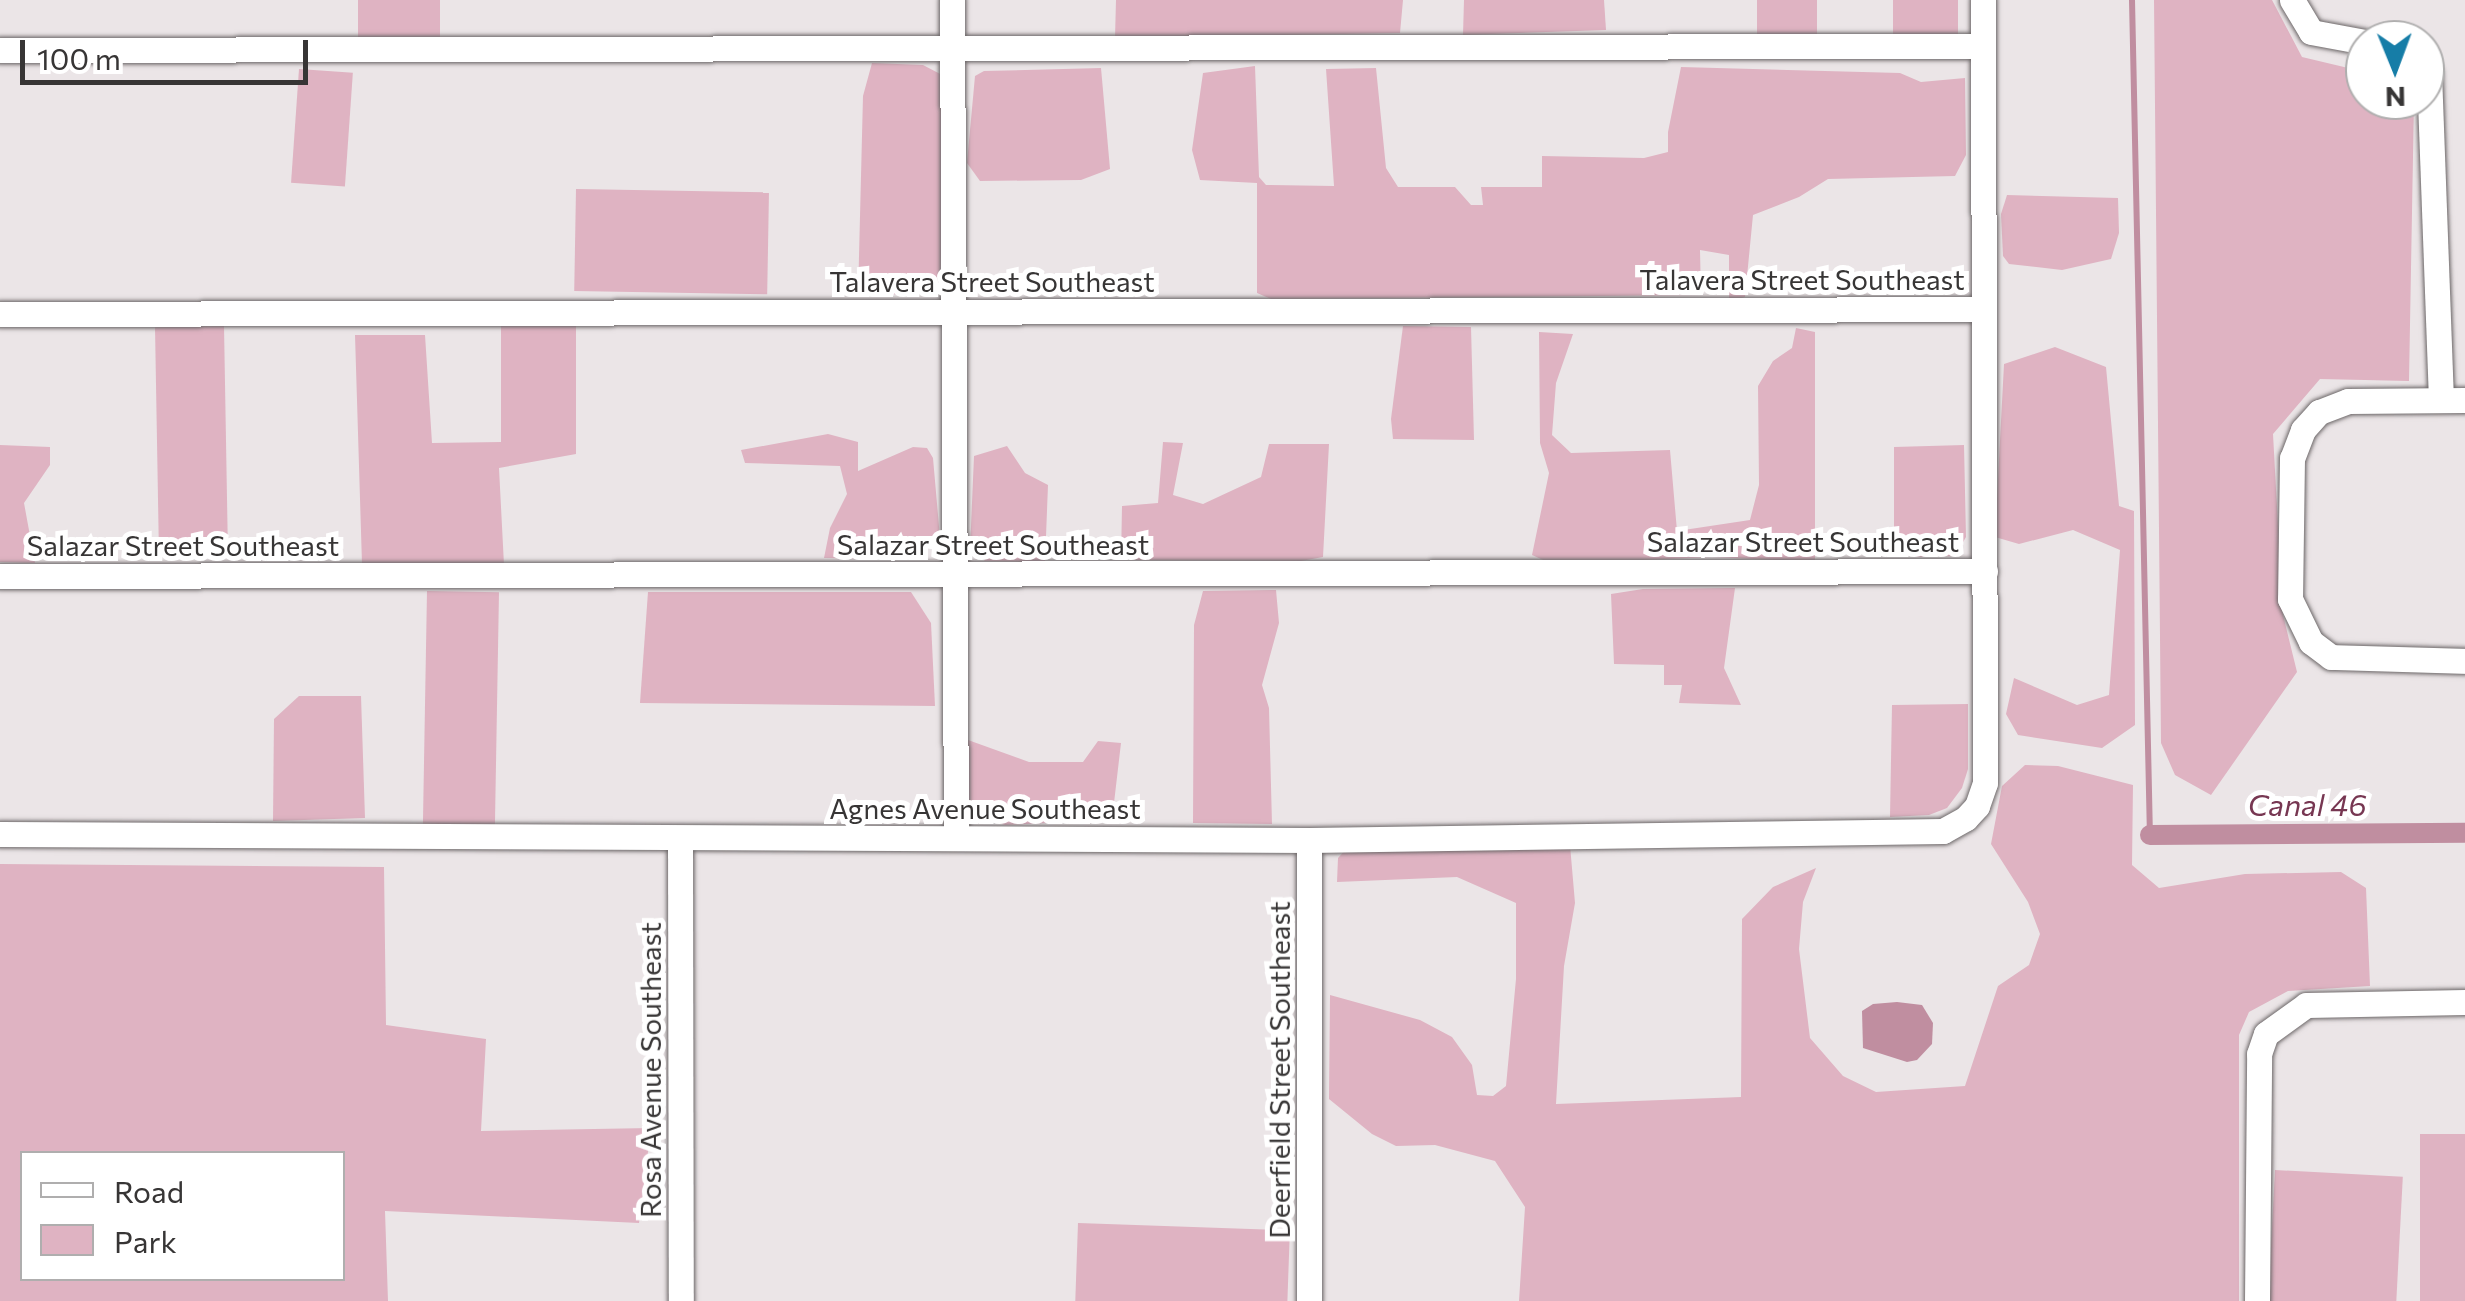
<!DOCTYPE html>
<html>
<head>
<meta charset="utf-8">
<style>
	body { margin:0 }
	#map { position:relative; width:2465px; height:1301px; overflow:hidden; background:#ebe5e7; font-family:Commissioner,sans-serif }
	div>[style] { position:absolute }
	.green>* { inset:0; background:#dfb3c2; transform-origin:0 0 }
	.water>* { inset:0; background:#c08ea0 }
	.stream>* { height:6px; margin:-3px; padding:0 3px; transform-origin:3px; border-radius:3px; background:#c08ea0 }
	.canal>* { height:20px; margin:-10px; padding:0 10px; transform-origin:10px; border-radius:10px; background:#c08ea0 }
	.roads { filter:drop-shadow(0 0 2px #6c6768) drop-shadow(0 0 2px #6c6768) }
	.minor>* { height:25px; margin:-12.5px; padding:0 12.5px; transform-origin:12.5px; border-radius:12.5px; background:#fff }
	span { translate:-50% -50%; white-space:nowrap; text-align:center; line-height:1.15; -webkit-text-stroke:10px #fff; paint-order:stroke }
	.street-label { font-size:28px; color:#373535 }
	.water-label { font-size:30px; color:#773752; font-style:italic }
	.legend { position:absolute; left:20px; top:1151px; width:325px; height:130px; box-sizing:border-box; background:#fff; border:2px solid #afaeae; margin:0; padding:12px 18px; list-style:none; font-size:30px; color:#373535 }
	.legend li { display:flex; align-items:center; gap:20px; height:50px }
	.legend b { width:50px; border:2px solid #afaeae }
	.north { position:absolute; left:2345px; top:20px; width:100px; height:100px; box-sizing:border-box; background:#fff; border:2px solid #afaeae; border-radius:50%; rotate:179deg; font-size:28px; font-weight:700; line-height:40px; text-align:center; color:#373535 }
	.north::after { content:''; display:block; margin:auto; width:35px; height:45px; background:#167da7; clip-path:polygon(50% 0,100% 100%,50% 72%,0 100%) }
	.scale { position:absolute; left:20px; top:40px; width:288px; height:45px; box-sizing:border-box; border:5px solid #373535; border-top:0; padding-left:12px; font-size:30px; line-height:35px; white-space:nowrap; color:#373535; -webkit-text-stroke:8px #fff; paint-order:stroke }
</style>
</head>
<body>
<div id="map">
	<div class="green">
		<div style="left:358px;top:0;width:82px;height:40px"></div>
		<div style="clip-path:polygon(1116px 0,1403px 0,1400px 33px,1115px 38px)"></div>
		<div style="clip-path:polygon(1464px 0,1604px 0,1606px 30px,1463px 35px)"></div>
		<div style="left:1757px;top:0;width:60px;height:36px"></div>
		<div style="left:1893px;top:0;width:65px;height:35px"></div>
		<div style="clip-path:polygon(2154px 0,2272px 0,2302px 57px,2365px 72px,2365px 100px,2414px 100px,2409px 381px,2320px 379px,2273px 434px,2283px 615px,2297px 672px,2211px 795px,2175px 775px,2161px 743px)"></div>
		<div style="clip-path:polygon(872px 63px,923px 65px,946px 77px,940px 291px,858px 297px,863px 96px)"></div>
		<div style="clip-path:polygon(1255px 66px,1259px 177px,1266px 185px,1334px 186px,1326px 69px,1376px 68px,1386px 168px,1398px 187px,1455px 187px,1471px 205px,1483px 205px,1481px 187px,1542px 187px,1542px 156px,1644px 158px,1668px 152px,1668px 132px,1681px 67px,1900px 73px,1921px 82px,1965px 78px,1966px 155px,1955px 176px,1828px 179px,1799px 197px,1753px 215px,1745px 297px,1729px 302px,1729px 255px,1700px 250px,1701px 295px,1271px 299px,1257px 293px,1257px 183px,1200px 180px,1192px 150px,1203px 73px)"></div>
		<div style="clip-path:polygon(1101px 68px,1110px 169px,1081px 180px,980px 181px,967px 163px,975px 76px,984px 71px)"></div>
		<div style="left:299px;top:69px;width:54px;height:114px;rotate:4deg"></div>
		<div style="left:576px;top:189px;width:193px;height:102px;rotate:1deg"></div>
		<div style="clip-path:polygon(2007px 195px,2118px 198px,2119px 233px,2111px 259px,2062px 270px,2009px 264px,2003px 256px,2001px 214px)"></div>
		<div style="left:224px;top:326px;width:228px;height:69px;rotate:89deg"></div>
		<div style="clip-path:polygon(501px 326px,576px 326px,576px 454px,499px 468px,504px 565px,362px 564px,355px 335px,425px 335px,432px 443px,501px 442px)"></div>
		<div style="clip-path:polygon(1403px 326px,1471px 327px,1474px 440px,1393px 439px,1391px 419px)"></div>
		<div style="clip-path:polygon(1796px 328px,1815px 332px,1815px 562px,1712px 557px,1552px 564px,1532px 555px,1549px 473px,1540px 443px,1539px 332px,1573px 334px,1556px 383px,1552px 435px,1571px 453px,1670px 450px,1677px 531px,1750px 520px,1759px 485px,1758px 386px,1773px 361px,1792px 348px)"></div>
		<div style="clip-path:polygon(2055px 347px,2106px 367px,2119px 506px,2134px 511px,2135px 725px,2102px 748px,2018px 735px,2006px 714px,2014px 678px,2077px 705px,2109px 695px,2120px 550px,2073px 530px,2019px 544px,1995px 537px,2004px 364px)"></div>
		<div style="clip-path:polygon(828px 434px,858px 442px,858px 471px,913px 447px,927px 448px,933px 458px,940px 538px,917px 559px,824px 558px,830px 528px,847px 494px,840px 466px,745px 463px,741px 450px)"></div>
		<div style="clip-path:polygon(1163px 442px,1183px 443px,1173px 495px,1203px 504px,1261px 477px,1269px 444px,1329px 444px,1323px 557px,1301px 561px,1121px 560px,1122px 506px,1158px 503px)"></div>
		<div style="clip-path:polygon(0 445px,50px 447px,50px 465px,24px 503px,35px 563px,0 562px)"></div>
		<div style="clip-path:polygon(1964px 445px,1966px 537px,1955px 556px,1916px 557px,1887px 552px,1894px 531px,1894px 447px)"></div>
		<div style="clip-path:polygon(1007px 446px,1025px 473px,1048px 485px,1045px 562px,985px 561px,970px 550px,974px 456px)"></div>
		<div style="clip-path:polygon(1735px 588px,1724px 668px,1741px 705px,1679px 703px,1682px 685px,1664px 685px,1664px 665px,1614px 664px,1611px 594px,1643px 589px)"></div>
		<div style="clip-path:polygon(1276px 590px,1279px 623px,1262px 685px,1269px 708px,1272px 824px,1193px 823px,1194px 625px,1203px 591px)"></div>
		<div style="left:427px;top:591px;width:72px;height:236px;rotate:1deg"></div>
		<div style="clip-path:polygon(648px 592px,911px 592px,931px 623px,935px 706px,640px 703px)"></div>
		<div style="clip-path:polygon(299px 696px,361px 696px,365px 818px,273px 821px,274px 719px)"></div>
		<div style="clip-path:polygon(1968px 704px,1968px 769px,1962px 788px,1947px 808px,1929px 815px,1890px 817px,1892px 705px)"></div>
		<div style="clip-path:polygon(968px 740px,1029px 762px,1083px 762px,1098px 741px,1121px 743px,1112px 820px,1005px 825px,975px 816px,968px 803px)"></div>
		<div style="clip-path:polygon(2025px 765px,2058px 766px,2133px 785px,2132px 865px,2159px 888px,2245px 874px,2341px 872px,2366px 888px,2370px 986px,2288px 991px,2249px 1012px,2239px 1035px,2239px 1301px,1519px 1301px,1525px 1207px,1495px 1161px,1435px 1145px,1396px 1146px,1372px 1134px,1329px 1099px,1330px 995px,1420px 1020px,1452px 1037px,1472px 1065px,1477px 1095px,1493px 1096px,1506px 1086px,1516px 979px,1516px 903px,1457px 877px,1337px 882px,1338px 858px,1348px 847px,1570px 845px,1575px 903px,1564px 966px,1556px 1104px,1741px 1097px,1742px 919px,1773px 887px,1816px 868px,1803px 902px,1799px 949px,1810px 1038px,1843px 1076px,1876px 1092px,1965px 1086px,1998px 986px,2029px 965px,2040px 934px,2028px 902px,1991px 844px,2002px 786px)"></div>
		<div style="clip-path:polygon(evenodd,0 864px,384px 867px,386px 1025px,486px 1039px,481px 1131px,651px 1128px,639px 1223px,385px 1211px,388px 1301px,0 1301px,0 864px,22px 1154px,342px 1154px,342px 1278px,22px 1278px,22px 1154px)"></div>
		<div style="left:2420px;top:1134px;width:45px;height:167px"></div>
		<div style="left:2275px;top:1170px;width:128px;height:131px;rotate:3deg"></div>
		<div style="left:1078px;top:1223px;width:212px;height:78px;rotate:2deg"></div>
	</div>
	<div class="water">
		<div style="clip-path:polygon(1897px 1002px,1922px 1005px,1933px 1023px,1932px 1044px,1917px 1060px,1907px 1062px,1863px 1048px,1862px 1011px,1873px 1004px)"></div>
	</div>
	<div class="stream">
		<div style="left:2132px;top:0;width:835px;rotate:88.77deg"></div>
	</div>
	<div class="canal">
		<div style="left:2150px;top:835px;width:315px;rotate:-0.4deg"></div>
	</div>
	<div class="roads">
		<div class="minor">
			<div style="left:952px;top:0;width:836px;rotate:89.73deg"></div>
			<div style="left:2292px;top:0;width:37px;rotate:59deg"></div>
			<div style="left:2311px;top:32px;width:55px;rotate:10.5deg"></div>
			<div style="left:0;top:50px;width:1983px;rotate:-0.12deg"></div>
			<div style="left:2425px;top:69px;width:6px;rotate:45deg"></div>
			<div style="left:2429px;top:73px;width:327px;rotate:87.9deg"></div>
			<div style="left:0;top:314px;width:1983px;rotate:-0.14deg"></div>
			<div style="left:2465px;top:400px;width:117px;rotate:179.5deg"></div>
			<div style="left:2348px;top:401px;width:31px;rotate:159deg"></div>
			<div style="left:2319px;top:412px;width:24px;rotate:132deg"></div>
			<div style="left:2303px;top:430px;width:30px;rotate:111deg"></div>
			<div style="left:2292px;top:458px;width:141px;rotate:90.8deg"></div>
			<div style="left:2290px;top:599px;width:48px;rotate:64deg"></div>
			<div style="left:2311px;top:642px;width:25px;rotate:37deg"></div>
			<div style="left:2331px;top:657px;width:134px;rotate:1.7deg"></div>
			<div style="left:0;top:576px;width:1985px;rotate:-0.14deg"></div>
			<div style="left:0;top:834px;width:1309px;rotate:0.26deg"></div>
			<div style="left:1309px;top:840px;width:634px;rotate:-0.81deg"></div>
			<div style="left:1943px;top:831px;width:26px;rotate:-29deg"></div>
			<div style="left:1966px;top:818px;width:16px;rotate:-47deg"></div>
			<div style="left:1977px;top:806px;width:24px;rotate:-71deg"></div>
			<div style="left:1985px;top:783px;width:783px;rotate:-90.15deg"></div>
			<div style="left:680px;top:839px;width:462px;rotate:89.9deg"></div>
			<div style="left:1309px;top:1301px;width:461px;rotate:-90deg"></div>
			<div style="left:2257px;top:1301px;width:247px;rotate:-89.5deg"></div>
			<div style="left:2259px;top:1054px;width:21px;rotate:-71deg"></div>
			<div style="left:2266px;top:1034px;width:49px;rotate:-35.9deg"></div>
			<div style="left:2306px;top:1005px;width:159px;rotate:-1.1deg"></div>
		</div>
	</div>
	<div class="street-label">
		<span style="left:1802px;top:279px">Talavera Street Southeast</span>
		<span style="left:992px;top:281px">Talavera Street Southeast</span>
		<span style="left:1803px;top:541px">Salazar Street Southeast</span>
		<span style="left:993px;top:544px">Salazar Street Southeast</span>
		<span style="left:183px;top:545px">Salazar Street Southeast</span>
		<span style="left:985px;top:808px">Agnes Avenue Southeast</span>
		<span style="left:650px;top:1070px;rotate:-90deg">Rosa Avenue Southeast</span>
		<span style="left:1279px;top:1070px;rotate:-90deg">Deerfield Street Southeast</span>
	</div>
	<div class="water-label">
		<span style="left:2307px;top:804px">Canal 46</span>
	</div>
	<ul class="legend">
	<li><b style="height:12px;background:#fff"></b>Road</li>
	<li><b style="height:28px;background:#dfb3c2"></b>Park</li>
	</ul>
	<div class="north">N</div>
	<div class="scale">100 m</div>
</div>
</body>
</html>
